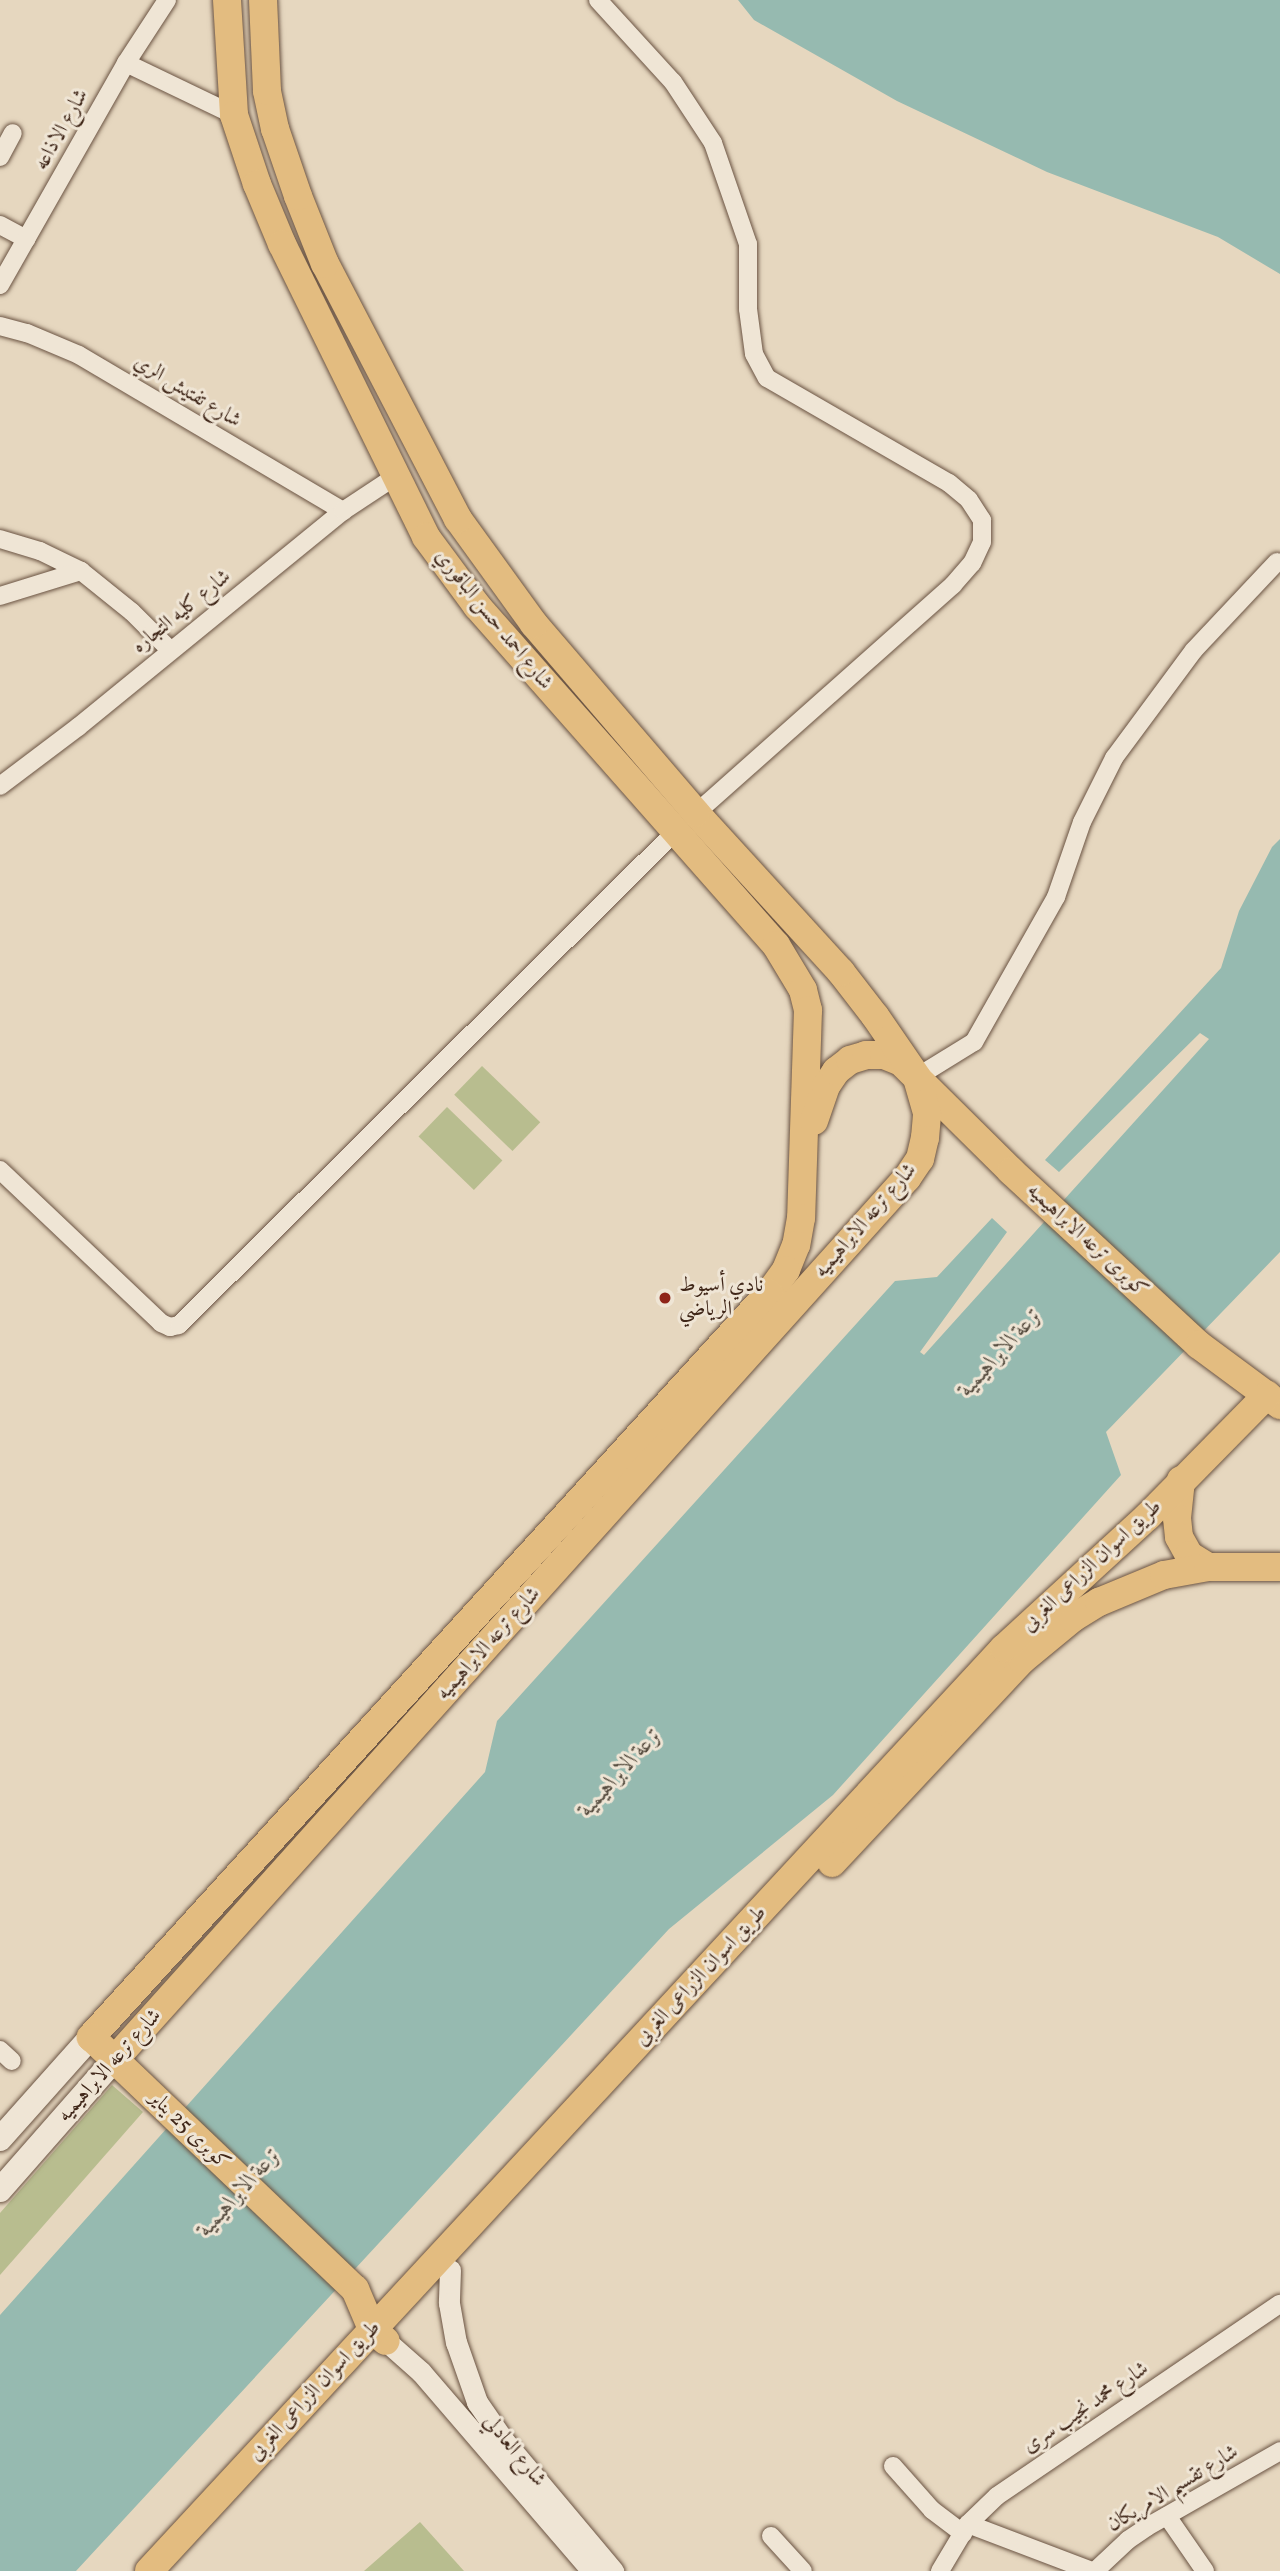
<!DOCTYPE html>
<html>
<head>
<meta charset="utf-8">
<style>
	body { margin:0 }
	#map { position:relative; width:1280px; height:2571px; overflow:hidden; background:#e6d7bf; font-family:Vollkorn,Amiri,serif }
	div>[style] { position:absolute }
	.green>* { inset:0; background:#b8bd8f; transform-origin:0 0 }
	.water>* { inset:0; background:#96bab0 }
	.roads { filter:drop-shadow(0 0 2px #6a5342) drop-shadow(0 0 2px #6a5342) }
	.minor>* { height:18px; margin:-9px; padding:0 9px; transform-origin:9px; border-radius:9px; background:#efe5d5 }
	.tertiary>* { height:21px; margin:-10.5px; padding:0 10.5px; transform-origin:10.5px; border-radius:10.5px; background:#efe5d5 }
	.secondary>* { height:24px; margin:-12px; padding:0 12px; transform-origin:12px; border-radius:12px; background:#efe5d5 }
	.primary>* { height:28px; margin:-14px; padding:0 14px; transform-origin:14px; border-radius:14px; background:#e3bc80 }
	.dots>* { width:19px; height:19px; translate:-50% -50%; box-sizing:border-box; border:4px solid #efe5d5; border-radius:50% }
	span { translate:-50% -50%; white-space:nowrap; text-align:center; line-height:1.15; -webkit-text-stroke:6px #efe5d5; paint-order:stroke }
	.street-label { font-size:21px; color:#402719 }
	.poi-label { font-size:21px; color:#402719 }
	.left { translate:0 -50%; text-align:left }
	.water-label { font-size:23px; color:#564c3f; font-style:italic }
</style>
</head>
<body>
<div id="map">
	<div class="green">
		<div style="left:482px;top:1066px;width:81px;height:40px;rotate:44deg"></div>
		<div style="left:447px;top:1107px;width:77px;height:41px;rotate:44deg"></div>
		<div style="clip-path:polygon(112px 2085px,143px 2112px,0 2275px,0 2213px)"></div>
		<div style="clip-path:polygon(420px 2522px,464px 2571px,364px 2571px)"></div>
	</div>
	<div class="water">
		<div style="clip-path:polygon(738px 0,1280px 0,1280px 274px,1218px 237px,1047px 172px,897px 101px,754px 20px)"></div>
		<div style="clip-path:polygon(1280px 839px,1280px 1252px,1106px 1432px,1121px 1475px,833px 1795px,669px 1929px,76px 2571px,0 2571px,0 2315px,485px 1772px,497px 1721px,895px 1281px,937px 1277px,992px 1218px,1007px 1232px,920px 1352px,924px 1355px,1209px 1039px,1200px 1033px,1059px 1172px,1045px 1160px,1221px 968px,1239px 911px,1272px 847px)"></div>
	</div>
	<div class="roads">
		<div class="minor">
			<div style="left:598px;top:0;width:111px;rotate:47.6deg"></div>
			<div style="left:673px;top:82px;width:73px;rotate:56.7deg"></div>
			<div style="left:713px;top:143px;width:107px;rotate:70.9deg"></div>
			<div style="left:748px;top:244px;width:65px;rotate:90deg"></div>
			<div style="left:748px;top:309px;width:45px;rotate:82.4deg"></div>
			<div style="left:754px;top:354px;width:27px;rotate:62deg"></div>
			<div style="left:767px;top:378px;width:210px;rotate:30deg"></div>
			<div style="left:949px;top:483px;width:26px;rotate:40deg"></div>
			<div style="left:969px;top:500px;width:24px;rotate:57deg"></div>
			<div style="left:982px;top:520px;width:22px;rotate:90deg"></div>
			<div style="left:982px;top:542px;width:23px;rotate:115deg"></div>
			<div style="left:972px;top:563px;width:29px;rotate:131deg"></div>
			<div style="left:953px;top:585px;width:344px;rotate:138.4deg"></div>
			<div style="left:126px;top:63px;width:120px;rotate:25.7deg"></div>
			<div style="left:0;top:157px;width:27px;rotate:-62deg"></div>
			<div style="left:0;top:225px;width:30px;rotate:28deg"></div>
			<div style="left:0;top:285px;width:255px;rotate:-60.4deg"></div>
			<div style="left:126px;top:63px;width:75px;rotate:-56.9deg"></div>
			<div style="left:0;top:326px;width:28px;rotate:15deg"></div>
			<div style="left:27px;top:333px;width:56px;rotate:22.9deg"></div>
			<div style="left:79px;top:355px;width:307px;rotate:30.6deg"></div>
			<div style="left:0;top:539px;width:42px;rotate:16.7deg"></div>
			<div style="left:40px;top:551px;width:46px;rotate:26deg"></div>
			<div style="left:81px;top:571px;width:65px;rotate:38.8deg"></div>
			<div style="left:132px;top:612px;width:54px;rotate:45deg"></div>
			<div style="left:0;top:596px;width:85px;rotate:-17.2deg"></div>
			<div style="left:0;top:786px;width:98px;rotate:-37.1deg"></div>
			<div style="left:78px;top:727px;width:342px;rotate:-39.2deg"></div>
			<div style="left:343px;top:511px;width:64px;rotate:-33.4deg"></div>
			<div style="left:917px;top:1077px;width:67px;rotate:-31.6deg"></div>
			<div style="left:974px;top:1042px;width:167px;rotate:-60.5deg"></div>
			<div style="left:1056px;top:897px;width:79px;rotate:-70.9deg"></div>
			<div style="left:1082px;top:822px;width:72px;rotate:-63.4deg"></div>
			<div style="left:1114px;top:758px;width:134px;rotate:-53.5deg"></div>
			<div style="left:1194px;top:650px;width:121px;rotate:-46.7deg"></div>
			<div style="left:0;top:1170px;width:222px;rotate:43.5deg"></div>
			<div style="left:161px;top:1323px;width:10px;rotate:24deg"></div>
			<div style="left:170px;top:1327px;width:9px;rotate:-13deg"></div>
			<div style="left:179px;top:1325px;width:698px;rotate:-44.83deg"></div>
			<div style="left:0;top:2050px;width:16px;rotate:43deg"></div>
			<div style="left:893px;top:2466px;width:59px;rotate:48.4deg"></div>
			<div style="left:932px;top:2510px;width:39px;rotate:37deg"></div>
			<div style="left:1167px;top:2516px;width:67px;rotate:55.4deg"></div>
			<div style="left:968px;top:2524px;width:133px;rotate:20.8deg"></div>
			<div style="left:771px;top:2536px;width:47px;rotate:47.6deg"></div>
			<div style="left:940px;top:2571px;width:55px;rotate:-59.2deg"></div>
			<div style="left:968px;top:2524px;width:40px;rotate:-44deg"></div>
			<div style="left:997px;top:2496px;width:342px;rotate:-34.2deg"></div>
			<div style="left:1095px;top:2571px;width:45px;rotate:-43.2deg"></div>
			<div style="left:1128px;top:2540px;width:23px;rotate:-34deg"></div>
			<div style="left:1147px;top:2527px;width:153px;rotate:-29.7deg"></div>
		</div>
		<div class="tertiary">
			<div style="left:450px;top:2270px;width:33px;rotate:92deg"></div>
			<div style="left:449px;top:2303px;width:40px;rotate:80deg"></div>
			<div style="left:456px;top:2342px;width:64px;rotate:70.7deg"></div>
			<div style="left:477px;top:2402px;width:47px;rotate:55.3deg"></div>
			<div style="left:504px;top:2441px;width:170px;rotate:50deg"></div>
			<div style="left:386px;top:2341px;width:47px;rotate:41.5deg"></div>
			<div style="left:421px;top:2372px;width:262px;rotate:49.3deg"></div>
		</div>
		<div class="secondary">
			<div style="left:0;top:2139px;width:137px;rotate:-48.3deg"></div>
			<div style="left:0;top:2190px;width:174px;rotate:-48.7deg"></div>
		</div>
		<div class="primary">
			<div style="left:227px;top:0;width:115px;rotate:86.5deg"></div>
			<div style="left:234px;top:115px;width:73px;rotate:71.6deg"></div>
			<div style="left:257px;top:184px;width:65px;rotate:67.4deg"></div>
			<div style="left:282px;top:244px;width:326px;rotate:63.8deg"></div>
			<div style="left:426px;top:537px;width:86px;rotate:53.5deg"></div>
			<div style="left:477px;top:606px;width:452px;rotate:48.6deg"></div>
			<div style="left:776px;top:945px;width:52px;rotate:59deg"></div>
			<div style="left:803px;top:990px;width:21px;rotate:76deg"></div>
			<div style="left:808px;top:1010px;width:208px;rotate:91.9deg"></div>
			<div style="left:801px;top:1218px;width:27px;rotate:100deg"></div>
			<div style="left:796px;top:1245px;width:27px;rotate:112deg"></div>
			<div style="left:786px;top:1270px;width:29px;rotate:126deg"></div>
			<div style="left:769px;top:1293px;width:1007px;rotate:132.34deg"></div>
			<div style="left:91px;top:2037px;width:365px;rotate:43.7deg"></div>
			<div style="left:355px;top:2289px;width:43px;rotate:67deg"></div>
			<div style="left:372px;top:2329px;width:18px;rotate:41deg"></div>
			<div style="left:814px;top:1121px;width:37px;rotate:-71deg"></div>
			<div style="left:826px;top:1086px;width:18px;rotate:-56deg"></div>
			<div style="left:836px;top:1071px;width:18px;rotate:-38deg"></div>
			<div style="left:850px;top:1060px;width:17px;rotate:-17deg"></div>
			<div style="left:866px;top:1055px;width:18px"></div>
			<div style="left:884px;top:1055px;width:18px;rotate:22deg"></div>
			<div style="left:901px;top:1062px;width:155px;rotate:44.7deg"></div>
			<div style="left:1011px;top:1171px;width:256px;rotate:42.8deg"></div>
			<div style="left:1199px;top:1345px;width:101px;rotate:36.5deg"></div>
			<div style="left:1181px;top:1480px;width:38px;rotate:96deg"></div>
			<div style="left:1177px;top:1518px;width:19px;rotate:84deg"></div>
			<div style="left:1179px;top:1537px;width:21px;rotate:61deg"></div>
			<div style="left:1189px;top:1555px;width:22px;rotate:32deg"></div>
			<div style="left:832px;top:1863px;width:278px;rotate:-46.9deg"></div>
			<div style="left:1022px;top:1660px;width:66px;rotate:-39.5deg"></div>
			<div style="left:1073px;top:1618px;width:31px;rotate:-32deg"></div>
			<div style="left:1099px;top:1602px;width:70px;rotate:-22.6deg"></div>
			<div style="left:1164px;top:1575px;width:45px;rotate:-10.3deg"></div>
			<div style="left:1208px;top:1567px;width:72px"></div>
			<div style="left:115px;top:2059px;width:1185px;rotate:-48.05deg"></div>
			<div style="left:907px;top:1178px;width:23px;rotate:-56deg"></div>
			<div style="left:920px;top:1159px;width:22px;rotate:-77deg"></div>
			<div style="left:925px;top:1138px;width:25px;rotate:-85deg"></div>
			<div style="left:927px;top:1113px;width:37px;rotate:-106deg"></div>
			<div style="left:917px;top:1077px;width:74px;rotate:-124.5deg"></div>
			<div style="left:875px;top:1016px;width:56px;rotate:-127.7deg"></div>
			<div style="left:841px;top:972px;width:215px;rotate:-132.4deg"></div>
			<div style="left:696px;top:813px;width:249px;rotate:-130.6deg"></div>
			<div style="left:534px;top:624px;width:130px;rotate:-125.9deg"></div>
			<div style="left:458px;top:519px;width:288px;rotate:-117.5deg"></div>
			<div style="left:325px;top:264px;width:73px;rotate:-111.7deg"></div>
			<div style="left:298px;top:196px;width:71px;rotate:-108.9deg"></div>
			<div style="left:275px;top:129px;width:39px;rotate:-102deg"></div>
			<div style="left:267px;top:91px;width:91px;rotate:-92.5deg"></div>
			<div style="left:149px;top:2571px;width:1258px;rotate:-47.19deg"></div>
			<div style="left:1004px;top:1648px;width:195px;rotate:-42.5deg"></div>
			<div style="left:1148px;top:1516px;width:170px;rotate:-45.5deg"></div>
		</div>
	</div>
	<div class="dots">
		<div style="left:665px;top:1298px;background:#8f2418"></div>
	</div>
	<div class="street-label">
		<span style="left:62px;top:130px;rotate:-61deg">شارع الاذاعه</span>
		<span style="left:187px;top:392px;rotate:31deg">شارع تفتيش الري</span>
		<span style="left:182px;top:612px;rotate:-39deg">شارع كليه التجاره</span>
		<span style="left:493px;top:620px;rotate:51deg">شارع احمد حسن الباقوري</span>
		<span style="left:866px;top:1221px;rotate:-49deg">شارع ترعه الابراهيميه</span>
		<span style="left:1087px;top:1241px;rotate:43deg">كوبرى ترعه الابراهيميه</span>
		<span style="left:1092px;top:1566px;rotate:-43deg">طريق اسوان الزراعى الغربى</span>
		<span style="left:489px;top:1644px;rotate:-48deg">شارع ترعه الابراهيميه</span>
		<span style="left:701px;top:1976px;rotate:-47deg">طريق اسوان الزراعى الغربى</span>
		<span style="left:110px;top:2066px;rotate:-48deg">شارع ترعه الابراهيميه</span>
		<span style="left:189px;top:2131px;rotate:44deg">كوبرى 25 يناير</span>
		<span style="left:315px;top:2391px;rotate:-47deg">طريق اسوان الزراعى الغربى</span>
		<span style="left:1086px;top:2408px;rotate:-34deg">شارع محمد نجيب سرى</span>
		<span style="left:514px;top:2451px;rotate:51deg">شارع العادلي</span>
		<span style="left:1173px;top:2489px;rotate:-31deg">شارع تقسيم الامريكان</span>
	</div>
	<div class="poi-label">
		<span class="left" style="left:679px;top:1298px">نادي أسيوط<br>الرياضي</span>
	</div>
	<div class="water-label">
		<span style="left:1001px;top:1352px;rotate:-48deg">ترعة الابراهيمية</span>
		<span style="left:621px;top:1772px;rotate:-48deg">ترعة الابراهيمية</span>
		<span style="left:240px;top:2192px;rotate:-48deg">ترعة الابراهيمية</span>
	</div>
</div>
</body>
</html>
